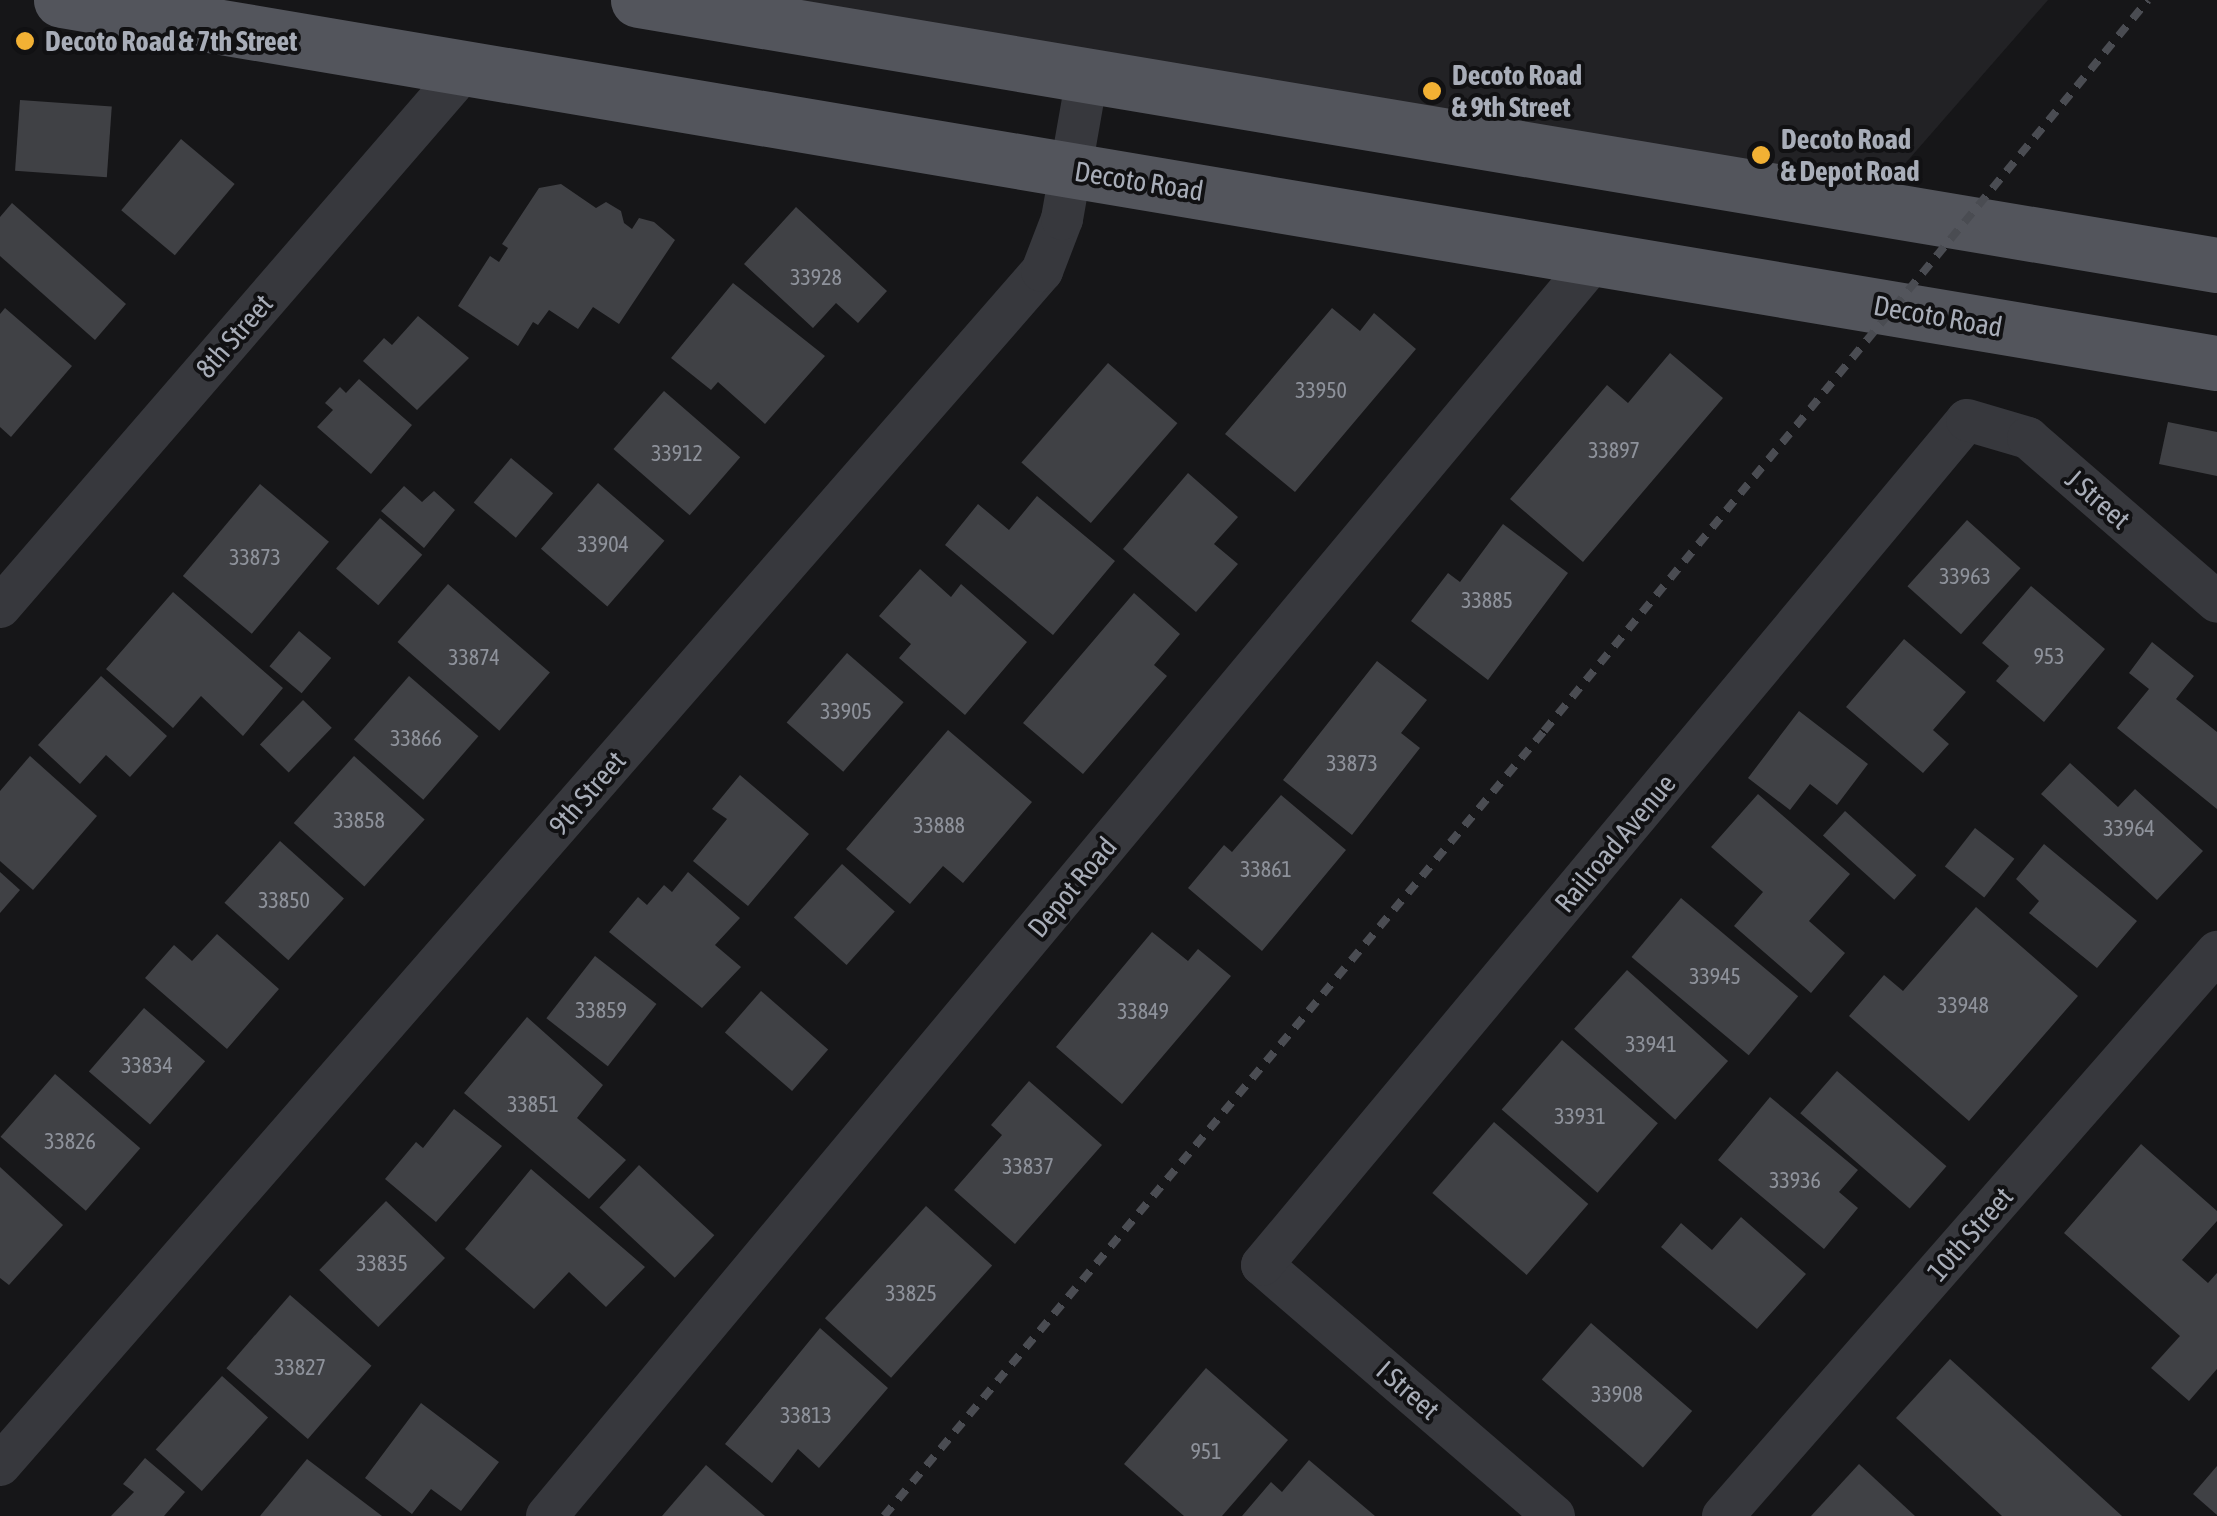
<!DOCTYPE html>
<html>
<head>
<meta charset="utf-8">
<style>
	body { margin:0 }
	#map { position:relative; width:2217px; height:1516px; overflow:hidden; background:#161618; font-family:"Asap Condensed",sans-serif }
	div>[style] { position:absolute }
	.built>* { inset:0; background:#222225 }
	.building>* { inset:0; background:#404145; transform-origin:0 0 }
	.street>* { height:42px; margin:-21px; padding:0 21px; transform-origin:21px; border-radius:21px; background:#37383d }
	.primary>* { height:55px; margin:-27.5px; padding:0 27.5px; transform-origin:27.5px; border-radius:27.5px; background:#53555c }
	.rail>* { height:8px; margin-top:-4px; transform-origin:0; background:repeating-linear-gradient(90deg,#4a4c52 0 12px,transparent 0 22px) }
	.dots>* { width:28px; height:28px; translate:-50% -50%; box-sizing:border-box; border:5px solid #111113; border-radius:50% }
	span { translate:-50% -50%; white-space:nowrap; text-align:center; line-height:1.15; -webkit-text-stroke:8px #111113; paint-order:stroke }
	.number-label { font-size:22px; color:#8e929b }
	.number-label span { -webkit-text-stroke-width:0 }
	.poi-label { font-size:28px; color:#a8adb8; font-weight:700 }
	.left { translate:0 -50%; text-align:left }
	.street-label { font-size:28px; color:#a8adb8 }
</style>
</head>
<body>
<div id="map">
	<div class="built">
		<div style="clip-path:polygon(762px 0,2048px 0,1882px 190px)"></div>
	</div>
	<div class="building">
		<div style="left:20px;top:100px;width:92px;height:71px;rotate:4deg"></div>
		<div style="left:181px;top:139px;width:70px;height:93px;rotate:40deg"></div>
		<div style="clip-path:polygon(561px 184px,596px 208px,606px 202px,621px 211px,624px 223px,632px 229px,639px 218px,654px 222px,675px 240px,619px 324px,593px 307px,578px 329px,549px 310px,538px 325px,533px 322px,518px 346px,458px 306px,490px 256px,499px 262px,508px 248px,502px 244px,539px 188px)"></div>
		<div style="clip-path:polygon(12px 203px,126px 304px,95px 340px,0 256px,0 217px)"></div>
		<div style="clip-path:polygon(796px 207px,887px 291px,858px 323px,836px 303px,813px 328px,744px 264px)"></div>
		<div style="clip-path:polygon(733px 283px,825px 356px,765px 424px,718px 382px,711px 390px,671px 358px)"></div>
		<div style="clip-path:polygon(5px 308px,72px 366px,11px 437px,0 427px,0 314px)"></div>
		<div style="clip-path:polygon(1332px 308px,1360px 331px,1374px 313px,1416px 349px,1295px 492px,1225px 434px)"></div>
		<div style="clip-path:polygon(418px 316px,469px 358px,417px 410px,363px 361px,384px 338px,392px 345px)"></div>
		<div style="clip-path:polygon(1670px 353px,1723px 398px,1583px 562px,1510px 499px,1607px 385px,1628px 403px)"></div>
		<div style="left:1108px;top:363px;width:92px;height:132px;rotate:41deg"></div>
		<div style="clip-path:polygon(359px 379px,412px 425px,371px 474px,317px 427px,333px 410px,325px 403px,340px 387px,346px 393px)"></div>
		<div style="left:664px;top:391px;width:101px;height:77px;rotate:41deg"></div>
		<div style="clip-path:polygon(2168px 422px,2217px 432px,2217px 476px,2159px 464px)"></div>
		<div style="left:511px;top:458px;width:55px;height:58px;rotate:40deg"></div>
		<div style="clip-path:polygon(1188px 473px,1238px 517px,1214px 544px,1238px 564px,1196px 612px,1123px 549px)"></div>
		<div style="left:598px;top:483px;width:88px;height:87px;rotate:41deg"></div>
		<div style="left:260px;top:484px;width:90px;height:120px;rotate:40deg"></div>
		<div style="clip-path:polygon(404px 486px,422px 502px,434px 491px,455px 510px,424px 548px,381px 511px)"></div>
		<div style="clip-path:polygon(1037px 496px,1115px 561px,1053px 635px,945px 545px,978px 504px,1009px 530px)"></div>
		<div style="left:380px;top:518px;width:56px;height:67px;rotate:41deg"></div>
		<div style="left:1967px;top:520px;width:72px;height:89px;rotate:42deg"></div>
		<div style="clip-path:polygon(1503px 524px,1568px 573px,1488px 680px,1411px 621px,1448px 573px,1460px 582px)"></div>
		<div style="clip-path:polygon(920px 569px,951px 597px,961px 584px,1027px 642px,965px 715px,899px 658px,911px 644px,879px 616px)"></div>
		<div style="left:448px;top:584px;width:135px;height:77px;rotate:41deg"></div>
		<div style="clip-path:polygon(2031px 586px,2105px 649px,2044px 722px,1996px 681px,2009px 666px,1982px 643px)"></div>
		<div style="clip-path:polygon(173px 592px,283px 688px,243px 736px,201px 696px,173px 728px,106px 669px)"></div>
		<div style="clip-path:polygon(1134px 593px,1180px 634px,1154px 665px,1167px 676px,1083px 774px,1023px 723px)"></div>
		<div style="left:299px;top:631px;width:42px;height:46px;rotate:40deg"></div>
		<div style="clip-path:polygon(1904px 639px,1966px 692px,1933px 730px,1949px 744px,1923px 773px,1846px 707px)"></div>
		<div style="clip-path:polygon(2152px 642px,2194px 676px,2176px 699px,2217px 732px,2217px 809px,2117px 728px,2149px 689px,2129px 673px)"></div>
		<div style="left:847px;top:653px;width:75px;height:92px;rotate:41deg"></div>
		<div style="clip-path:polygon(1377px 661px,1427px 700px,1401px 733px,1420px 748px,1352px 835px,1283px 780px)"></div>
		<div style="clip-path:polygon(101px 676px,167px 736px,130px 777px,106px 755px,80px 784px,38px 745px)"></div>
		<div style="left:409px;top:676px;width:92px;height:84px;rotate:41deg"></div>
		<div style="left:303px;top:700px;width:40px;height:62px;rotate:44deg"></div>
		<div style="clip-path:polygon(1799px 711px,1868px 764px,1837px 805px,1810px 784px,1790px 810px,1748px 778px)"></div>
		<div style="clip-path:polygon(948px 730px,1032px 802px,963px 883px,943px 866px,910px 904px,846px 849px)"></div>
		<div style="clip-path:polygon(30px 756px,97px 816px,33px 890px,0 861px,0 791px)"></div>
		<div style="left:354px;top:756px;width:95px;height:90px;rotate:42deg"></div>
		<div style="clip-path:polygon(2070px 763px,2118px 807px,2135px 789px,2203px 851px,2157px 900px,2041px 794px)"></div>
		<div style="clip-path:polygon(740px 775px,809px 834px,748px 906px,693px 861px,727px 819px,712px 809px)"></div>
		<div style="clip-path:polygon(1758px 794px,1850px 874px,1809px 921px,1845px 953px,1811px 993px,1734px 926px,1763px 892px,1711px 847px)"></div>
		<div style="clip-path:polygon(1281px 795px,1346px 850px,1262px 951px,1188px 888px,1224px 845px,1232px 852px)"></div>
		<div style="left:1845px;top:811px;width:96px;height:33px;rotate:42deg"></div>
		<div style="left:1975px;top:828px;width:50px;height:49px;rotate:38deg"></div>
		<div style="left:280px;top:841px;width:86px;height:83px;rotate:42deg"></div>
		<div style="clip-path:polygon(2044px 844px,2137px 921px,2097px 968px,2029px 913px,2039px 901px,2016px 879px)"></div>
		<div style="left:842px;top:864px;width:71px;height:72px;rotate:42deg"></div>
		<div style="clip-path:polygon(0 872px,20px 890px,0 913px)"></div>
		<div style="clip-path:polygon(688px 872px,740px 918px,715px 945px,741px 967px,702px 1008px,609px 932px,638px 897px,647px 905px,664px 885px,672px 892px)"></div>
		<div style="left:1681px;top:898px;width:153px;height:77px;rotate:40deg"></div>
		<div style="clip-path:polygon(1976px 907px,2078px 996px,1969px 1121px,1849px 1016px,1884px 975px,1903px 991px)"></div>
		<div style="clip-path:polygon(1152px 932px,1188px 961px,1198px 949px,1231px 976px,1122px 1104px,1056px 1047px)"></div>
		<div style="clip-path:polygon(217px 934px,279px 989px,227px 1049px,145px 978px,174px 945px,192px 961px)"></div>
		<div style="left:595px;top:956px;width:78px;height:79px;rotate:38deg"></div>
		<div style="left:1627px;top:970px;width:136px;height:79px;rotate:42deg"></div>
		<div style="left:761px;top:991px;width:89px;height:55px;rotate:41deg"></div>
		<div style="left:144px;top:1008px;width:81px;height:84px;rotate:41deg"></div>
		<div style="clip-path:polygon(527px 1017px,603px 1085px,577px 1118px,626px 1160px,589px 1199px,464px 1093px)"></div>
		<div style="left:1562px;top:1040px;width:127px;height:92px;rotate:41deg"></div>
		<div style="left:1837px;top:1071px;width:145px;height:56px;rotate:41deg"></div>
		<div style="left:55px;top:1074px;width:113px;height:83px;rotate:41deg"></div>
		<div style="clip-path:polygon(1029px 1081px,1102px 1145px,1015px 1244px,954px 1190px,1002px 1135px,991px 1125px)"></div>
		<div style="clip-path:polygon(1770px 1097px,1858px 1170px,1839px 1192px,1858px 1208px,1824px 1249px,1718px 1160px)"></div>
		<div style="clip-path:polygon(454px 1109px,502px 1146px,436px 1222px,385px 1179px,416px 1142px,423px 1148px)"></div>
		<div style="left:1494px;top:1122px;width:125px;height:94px;rotate:41deg"></div>
		<div style="clip-path:polygon(2141px 1144px,2217px 1211px,2217px 1221px,2182px 1260px,2208px 1283px,2217px 1273px,2217px 1369px,2189px 1401px,2151px 1368px,2180px 1336px,2064px 1233px)"></div>
		<div style="left:639px;top:1165px;width:103px;height:58px;rotate:43deg"></div>
		<div style="clip-path:polygon(0 1167px,63px 1225px,9px 1285px,0 1278px)"></div>
		<div style="clip-path:polygon(531px 1169px,645px 1267px,606px 1307px,569px 1272px,534px 1309px,465px 1249px)"></div>
		<div style="left:386px;top:1201px;width:82px;height:96px;rotate:44deg"></div>
		<div style="left:926px;top:1206px;width:89px;height:151px;rotate:42deg"></div>
		<div style="clip-path:polygon(1741px 1217px,1806px 1274px,1757px 1329px,1661px 1247px,1681px 1223px,1712px 1250px)"></div>
		<div style="left:290px;top:1295px;width:108px;height:97px;rotate:41deg"></div>
		<div style="left:1591px;top:1323px;width:134px;height:75px;rotate:41deg"></div>
		<div style="clip-path:polygon(820px 1328px,888px 1388px,819px 1468px,798px 1449px,772px 1483px,725px 1444px)"></div>
		<div style="clip-path:polygon(1950px 1359px,2122px 1516px,2002px 1516px,1896px 1418px)"></div>
		<div style="clip-path:polygon(1206px 1368px,1288px 1440px,1222px 1516px,1184px 1516px,1124px 1464px)"></div>
		<div style="left:222px;top:1376px;width:62px;height:99px;rotate:42deg"></div>
		<div style="clip-path:polygon(421px 1403px,499px 1462px,461px 1511px,431px 1489px,412px 1514px,365px 1478px)"></div>
		<div style="clip-path:polygon(145px 1458px,185px 1492px,164px 1516px,111px 1516px,134px 1492px,123px 1484px)"></div>
		<div style="clip-path:polygon(307px 1459px,382px 1516px,260px 1516px)"></div>
		<div style="clip-path:polygon(1309px 1460px,1375px 1516px,1242px 1516px,1271px 1482px,1282px 1492px)"></div>
		<div style="clip-path:polygon(1859px 1464px,1915px 1516px,1811px 1516px)"></div>
		<div style="clip-path:polygon(706px 1465px,765px 1516px,662px 1516px)"></div>
		<div style="clip-path:polygon(2217px 1466px,2217px 1515px,2193px 1494px)"></div>
	</div>
	<div class="street">
		<div style="left:0;top:607px;width:715px;rotate:-49.14deg"></div>
		<div style="left:0;top:1465px;width:1585px;rotate:-48.89deg"></div>
		<div style="left:1042px;top:271px;width:56px;rotate:-69deg"></div>
		<div style="left:1062px;top:219px;width:144px;rotate:-80deg"></div>
		<div style="left:547px;top:1516px;width:1639px;rotate:-50.17deg"></div>
		<div style="left:1554px;top:1516px;width:385px;rotate:-139.3deg"></div>
		<div style="left:1262px;top:1265px;width:1100px;rotate:-50.16deg"></div>
		<div style="left:1967px;top:420px;width:64px;rotate:16.4deg"></div>
		<div style="left:2028px;top:438px;width:250px;rotate:40.9deg"></div>
		<div style="left:1723px;top:1516px;width:750px;rotate:-48.79deg"></div>
	</div>
	<div class="primary">
		<div style="left:61px;top:0;width:2186px;rotate:9.56deg"></div>
		<div style="left:638px;top:0;width:1601px;rotate:9.53deg"></div>
	</div>
	<div class="rail">
		<div style="left:884px;top:1516px;width:1026px;rotate:-49.94deg"></div>
		<div style="left:1544px;top:731px;width:948px;rotate:-50.43deg"></div>
	</div>
	<div class="dots">
		<div style="left:25px;top:41px;background:#f2b134"></div>
		<div style="left:1432px;top:91px;background:#f2b134"></div>
		<div style="left:1761px;top:155px;background:#f2b134"></div>
	</div>
	<div class="number-label">
		<span style="left:816px;top:278px">33928</span>
		<span style="left:1321px;top:391px">33950</span>
		<span style="left:1614px;top:451px">33897</span>
		<span style="left:677px;top:454px">33912</span>
		<span style="left:603px;top:545px">33904</span>
		<span style="left:255px;top:558px">33873</span>
		<span style="left:1965px;top:577px">33963</span>
		<span style="left:1487px;top:601px">33885</span>
		<span style="left:2049px;top:657px">953</span>
		<span style="left:474px;top:658px">33874</span>
		<span style="left:846px;top:712px">33905</span>
		<span style="left:416px;top:739px">33866</span>
		<span style="left:1352px;top:764px">33873</span>
		<span style="left:359px;top:821px">33858</span>
		<span style="left:939px;top:826px">33888</span>
		<span style="left:2129px;top:829px">33964</span>
		<span style="left:1266px;top:870px">33861</span>
		<span style="left:284px;top:901px">33850</span>
		<span style="left:1715px;top:977px">33945</span>
		<span style="left:1963px;top:1006px">33948</span>
		<span style="left:601px;top:1011px">33859</span>
		<span style="left:1143px;top:1012px">33849</span>
		<span style="left:1651px;top:1045px">33941</span>
		<span style="left:147px;top:1066px">33834</span>
		<span style="left:533px;top:1105px">33851</span>
		<span style="left:1580px;top:1117px">33931</span>
		<span style="left:70px;top:1142px">33826</span>
		<span style="left:1028px;top:1167px">33837</span>
		<span style="left:1795px;top:1181px">33936</span>
		<span style="left:382px;top:1264px">33835</span>
		<span style="left:911px;top:1294px">33825</span>
		<span style="left:300px;top:1368px">33827</span>
		<span style="left:1617px;top:1395px">33908</span>
		<span style="left:806px;top:1416px">33813</span>
		<span style="left:1206px;top:1452px">951</span>
	</div>
	<div class="poi-label">
		<span class="left" style="left:45px;top:41px">Decoto Road &amp; 7th Street</span>
		<span class="left" style="left:1452px;top:91px">Decoto Road<br>&amp; 9th Street</span>
		<span class="left" style="left:1781px;top:155px">Decoto Road<br>&amp; Depot Road</span>
	</div>
	<div class="street-label">
		<span style="left:1139px;top:181px;rotate:9deg">Decoto Road</span>
		<span style="left:1938px;top:316px;rotate:10deg">Decoto Road</span>
		<span style="left:234px;top:336px;rotate:-49deg">8th Street</span>
		<span style="left:2098px;top:499px;rotate:41deg">J Street</span>
		<span style="left:587px;top:793px;rotate:-49deg">9th Street</span>
		<span style="left:1615px;top:843px;rotate:-50deg">Railroad Avenue</span>
		<span style="left:1072px;top:887px;rotate:-50deg">Depot Road</span>
		<span style="left:1970px;top:1234px;rotate:-49deg">10th Street</span>
		<span style="left:1408px;top:1390px;rotate:41deg">I Street</span>
	</div>
</div>
</body>
</html>
